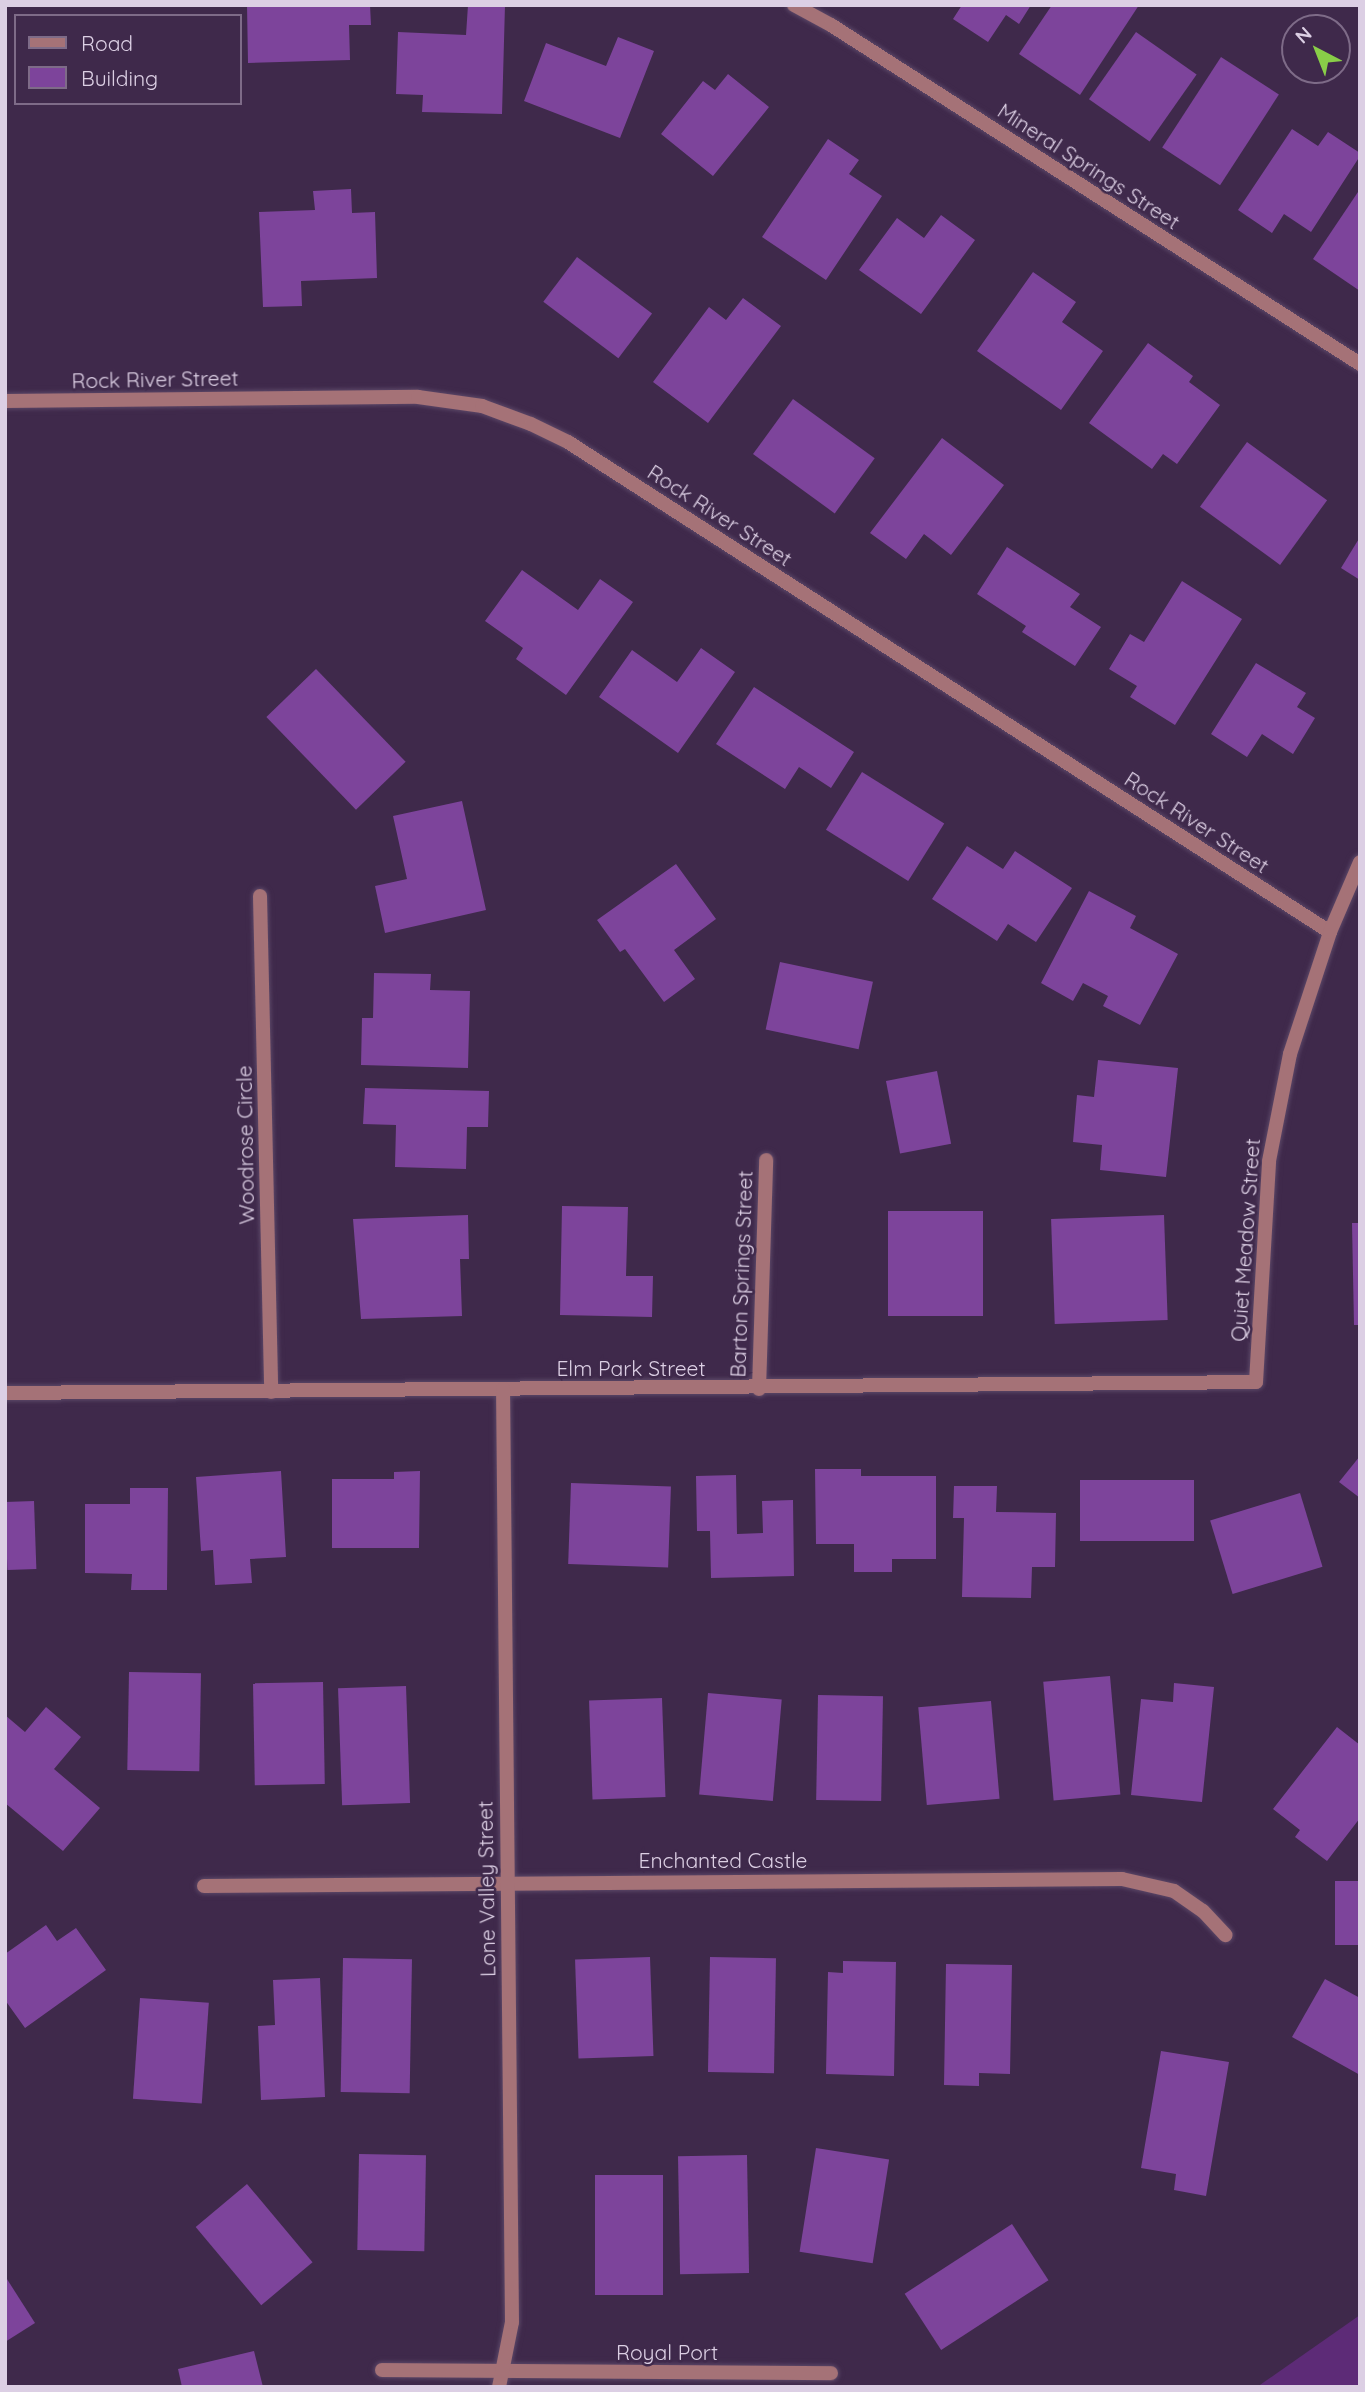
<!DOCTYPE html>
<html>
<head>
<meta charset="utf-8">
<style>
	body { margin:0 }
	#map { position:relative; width:1365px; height:2392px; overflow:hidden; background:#3f294b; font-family:Quicksand,sans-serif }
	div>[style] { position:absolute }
	.green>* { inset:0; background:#5d2b77 }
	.building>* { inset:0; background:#7d449b; transform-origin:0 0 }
	.roads { filter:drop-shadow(0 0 2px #5b4767) drop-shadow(0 0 2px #5b4767) }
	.street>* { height:14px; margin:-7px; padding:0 7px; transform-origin:7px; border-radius:7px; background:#a57277 }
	span { translate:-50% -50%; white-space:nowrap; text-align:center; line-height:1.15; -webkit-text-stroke:5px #3f294b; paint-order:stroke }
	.street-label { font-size:21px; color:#dccfe4 }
	.frame { position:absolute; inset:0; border:7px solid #dccfe4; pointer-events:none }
	.legend { position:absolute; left:14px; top:14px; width:228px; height:91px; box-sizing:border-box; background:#3f294b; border:2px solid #7e6b88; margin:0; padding:9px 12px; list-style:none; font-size:21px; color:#dccfe4 }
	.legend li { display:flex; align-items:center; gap:14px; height:35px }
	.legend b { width:35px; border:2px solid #7e6b88 }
	.north { position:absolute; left:1281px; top:14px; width:70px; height:70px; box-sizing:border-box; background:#3f294b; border:2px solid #7e6b88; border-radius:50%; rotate:318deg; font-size:19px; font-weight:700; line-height:28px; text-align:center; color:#dccfe4 }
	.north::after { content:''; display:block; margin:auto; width:24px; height:32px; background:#89ce48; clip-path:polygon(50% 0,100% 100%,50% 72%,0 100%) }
</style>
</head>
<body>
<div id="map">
	<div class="green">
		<div style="clip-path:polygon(1360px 2315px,1360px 2387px,1257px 2387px)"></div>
	</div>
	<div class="building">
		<div style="clip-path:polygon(247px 5px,370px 5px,371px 25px,349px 25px,350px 60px,248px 63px)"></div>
		<div style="clip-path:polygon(468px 5px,505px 5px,502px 114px,422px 112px,423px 95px,396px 94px,398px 32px,466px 35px)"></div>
		<div style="clip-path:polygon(962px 5px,1031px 5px,1019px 24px,1006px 15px,988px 42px,953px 19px)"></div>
		<div style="clip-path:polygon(1052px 5px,1139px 5px,1080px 95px,1019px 54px)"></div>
		<div style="left:1136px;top:32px;width:74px;height:82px;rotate:35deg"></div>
		<div style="clip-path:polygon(618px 37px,654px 51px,620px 138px,524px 101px,546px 43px,606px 66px)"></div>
		<div style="left:1221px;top:57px;width:69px;height:108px;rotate:33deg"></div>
		<div style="clip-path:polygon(728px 74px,769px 107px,713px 176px,661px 134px,703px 81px,715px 90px)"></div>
		<div style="clip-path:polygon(1292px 129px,1318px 146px,1328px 132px,1360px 153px,1360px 156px,1311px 232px,1284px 214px,1272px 233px,1238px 210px)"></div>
		<div style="clip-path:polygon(828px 139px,859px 160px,849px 174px,882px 196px,826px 280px,762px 237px)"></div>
		<div style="clip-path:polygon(351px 189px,352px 213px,375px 212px,377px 278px,301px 281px,302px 306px,263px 307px,259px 212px,315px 210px,313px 191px)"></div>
		<div style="clip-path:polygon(1360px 189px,1360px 291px,1313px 259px)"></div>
		<div style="clip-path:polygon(941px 215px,975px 240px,921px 314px,859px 270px,897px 218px,924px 238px)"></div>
		<div style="left:577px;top:257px;width:94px;height:56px;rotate:37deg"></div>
		<div style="clip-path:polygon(1033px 272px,1076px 302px,1062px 322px,1103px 351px,1061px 410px,977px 351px)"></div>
		<div style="clip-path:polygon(743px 298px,781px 326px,708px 423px,653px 382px,709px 307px,726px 320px)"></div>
		<div style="clip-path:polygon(1148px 343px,1193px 376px,1189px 382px,1220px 405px,1177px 464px,1163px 454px,1152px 469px,1089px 423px)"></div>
		<div style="left:793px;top:399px;width:101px;height:68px;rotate:36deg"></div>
		<div style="clip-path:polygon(942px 438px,1004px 485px,951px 555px,924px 534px,906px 559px,870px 533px)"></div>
		<div style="left:1247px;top:442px;width:99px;height:80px;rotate:36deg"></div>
		<div style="clip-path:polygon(1360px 537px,1360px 580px,1341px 568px)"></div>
		<div style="clip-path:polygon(1007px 547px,1080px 594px,1070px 607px,1101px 627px,1075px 666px,1022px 632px,1026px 626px,977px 594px)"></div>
		<div style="clip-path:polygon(522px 570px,578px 610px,600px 579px,633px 602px,566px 695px,516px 659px,523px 648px,485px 621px)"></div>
		<div style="clip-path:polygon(1182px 581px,1242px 619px,1175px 725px,1130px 697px,1137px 686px,1109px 669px,1130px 634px,1144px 642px)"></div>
		<div style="clip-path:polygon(701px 648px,735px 672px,678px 753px,599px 697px,632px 650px,677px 682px)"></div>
		<div style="clip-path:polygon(1256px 663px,1306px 693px,1297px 707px,1315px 718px,1293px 754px,1262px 734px,1247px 757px,1211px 734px)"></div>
		<div style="left:316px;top:669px;width:129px;height:69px;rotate:46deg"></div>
		<div style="clip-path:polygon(754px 687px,854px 752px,831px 788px,799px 767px,785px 789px,716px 744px)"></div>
		<div style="left:862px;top:772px;width:97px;height:68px;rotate:32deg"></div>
		<div style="clip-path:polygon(462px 801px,486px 910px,385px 933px,375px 886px,407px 879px,393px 816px)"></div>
		<div style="clip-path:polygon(967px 846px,1003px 869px,1015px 851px,1072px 888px,1036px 942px,1008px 924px,997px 941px,932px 899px)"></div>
		<div style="clip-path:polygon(676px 864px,716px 919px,674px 950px,695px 979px,664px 1002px,625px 949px,620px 952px,597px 920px)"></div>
		<div style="clip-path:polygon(1089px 891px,1136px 916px,1130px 928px,1178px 954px,1140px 1025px,1103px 1006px,1108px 996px,1083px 983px,1073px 1001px,1041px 983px)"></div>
		<div style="left:780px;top:962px;width:95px;height:69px;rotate:12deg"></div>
		<div style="clip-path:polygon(374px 973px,431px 974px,430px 990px,470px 991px,468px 1068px,361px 1065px,362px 1018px,373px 1018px)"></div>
		<div style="clip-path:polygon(1098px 1060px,1178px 1068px,1166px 1177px,1100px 1170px,1102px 1145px,1073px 1142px,1077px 1095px,1094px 1097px)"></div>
		<div style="left:937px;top:1071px;width:74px;height:52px;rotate:79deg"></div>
		<div style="clip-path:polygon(365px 1088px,489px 1091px,488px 1127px,467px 1127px,466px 1169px,395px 1167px,396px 1125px,363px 1124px)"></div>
		<div style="clip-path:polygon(562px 1206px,628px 1207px,626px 1276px,653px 1276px,652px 1317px,560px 1315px)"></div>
		<div style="left:888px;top:1211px;width:95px;height:105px"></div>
		<div style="clip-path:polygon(468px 1215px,469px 1259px,460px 1259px,462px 1316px,361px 1319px,353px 1219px)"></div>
		<div style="left:1164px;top:1215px;width:105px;height:113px;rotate:88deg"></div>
		<div style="clip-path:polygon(1352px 1223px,1360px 1223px,1360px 1325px,1354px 1325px)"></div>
		<div style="clip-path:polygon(1360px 1456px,1360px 1498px,1339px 1482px)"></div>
		<div style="clip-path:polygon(815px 1469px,861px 1469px,861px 1476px,936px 1476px,936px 1559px,892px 1559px,892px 1572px,854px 1572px,854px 1544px,816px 1544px)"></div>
		<div style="clip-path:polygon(281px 1471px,286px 1557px,250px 1559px,252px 1583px,215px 1585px,213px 1550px,201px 1551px,196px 1477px)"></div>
		<div style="clip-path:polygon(420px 1471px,419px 1548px,332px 1548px,332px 1479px,394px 1479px,394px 1472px)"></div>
		<div style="clip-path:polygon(736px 1475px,737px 1534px,763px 1533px,762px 1501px,793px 1500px,794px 1576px,711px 1578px,710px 1531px,697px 1531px,696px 1476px)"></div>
		<div style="left:1194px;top:1480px;width:61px;height:114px;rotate:90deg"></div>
		<div style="left:571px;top:1483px;width:100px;height:81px;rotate:2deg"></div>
		<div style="clip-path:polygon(954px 1486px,997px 1486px,996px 1512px,1056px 1513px,1055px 1567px,1032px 1567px,1031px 1598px,962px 1597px,964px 1518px,953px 1518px)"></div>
		<div style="clip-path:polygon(130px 1488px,168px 1488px,167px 1590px,131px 1590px,132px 1574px,85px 1573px,85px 1504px,130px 1504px)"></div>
		<div style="left:1300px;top:1493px;width:77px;height:94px;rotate:73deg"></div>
		<div style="left:34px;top:1501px;width:68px;height:29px;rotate:88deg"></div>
		<div style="left:129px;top:1672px;width:72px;height:98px;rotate:1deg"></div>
		<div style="left:1110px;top:1676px;width:119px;height:67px;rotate:85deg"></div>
		<div style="left:323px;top:1682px;width:102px;height:70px;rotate:89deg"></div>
		<div style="clip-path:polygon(1174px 1683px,1214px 1687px,1202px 1802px,1131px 1795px,1141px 1699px,1173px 1702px)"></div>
		<div style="left:406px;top:1686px;width:117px;height:68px;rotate:88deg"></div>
		<div style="left:708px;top:1693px;width:74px;height:102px;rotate:5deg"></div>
		<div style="left:818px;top:1695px;width:65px;height:105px;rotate:1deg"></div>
		<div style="left:662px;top:1698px;width:99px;height:73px;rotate:88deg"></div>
		<div style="left:991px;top:1701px;width:98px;height:73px;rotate:85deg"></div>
		<div style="clip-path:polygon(46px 1707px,81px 1737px,54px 1769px,100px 1808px,63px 1851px,5px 1803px,5px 1715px,25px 1732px)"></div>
		<div style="clip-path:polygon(1337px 1727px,1360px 1745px,1360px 1818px,1327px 1861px,1295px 1837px,1300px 1830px,1273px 1809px)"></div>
		<div style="left:1335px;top:1881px;width:25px;height:64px"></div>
		<div style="clip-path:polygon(46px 1925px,57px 1941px,76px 1928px,106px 1970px,25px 2028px,5px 2000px,5px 1954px)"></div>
		<div style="left:650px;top:1957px;width:99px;height:75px;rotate:88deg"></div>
		<div style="left:710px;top:1957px;width:66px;height:115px;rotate:1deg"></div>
		<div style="left:343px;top:1958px;width:69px;height:134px;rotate:1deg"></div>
		<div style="clip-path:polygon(843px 1961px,896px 1962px,894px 2076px,826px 2074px,828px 1972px,843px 1973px)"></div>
		<div style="clip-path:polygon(946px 1964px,1012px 1965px,1010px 2074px,979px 2073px,979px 2086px,944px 2085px)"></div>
		<div style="clip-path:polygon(320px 1978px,325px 2097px,261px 2100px,258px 2026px,275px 2025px,273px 1980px)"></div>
		<div style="clip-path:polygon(1325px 1979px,1360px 1998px,1360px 2075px,1292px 2037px)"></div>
		<div style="left:140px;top:1998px;width:69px;height:101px;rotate:4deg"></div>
		<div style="clip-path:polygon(1161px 2051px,1229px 2062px,1206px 2196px,1174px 2190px,1176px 2174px,1141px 2168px)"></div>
		<div style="left:816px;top:2148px;width:74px;height:105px;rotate:9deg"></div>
		<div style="left:359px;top:2154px;width:67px;height:96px;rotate:1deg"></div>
		<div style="left:747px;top:2155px;width:118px;height:69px;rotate:89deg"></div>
		<div style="left:595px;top:2175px;width:68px;height:120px"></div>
		<div style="left:247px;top:2184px;width:102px;height:67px;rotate:50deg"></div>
		<div style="left:1012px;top:2224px;width:67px;height:128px;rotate:57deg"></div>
		<div style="clip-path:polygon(5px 2276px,35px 2323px,5px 2342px)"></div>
		<div style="clip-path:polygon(254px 2351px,263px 2387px,182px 2387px,178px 2369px)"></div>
	</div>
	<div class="roads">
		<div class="street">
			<div style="left:794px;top:5px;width:42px;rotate:28.4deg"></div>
			<div style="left:831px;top:25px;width:628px;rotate:32.65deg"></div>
			<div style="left:5px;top:401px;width:413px;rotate:-0.6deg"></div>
			<div style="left:418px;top:397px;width:65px;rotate:8deg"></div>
			<div style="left:482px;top:406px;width:52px;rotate:20.2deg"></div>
			<div style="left:531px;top:424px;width:41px;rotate:25.9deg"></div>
			<div style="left:568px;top:442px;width:906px;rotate:32.74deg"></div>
			<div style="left:260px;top:896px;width:496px;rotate:88.7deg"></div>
			<div style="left:759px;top:1389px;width:229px;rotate:-88.2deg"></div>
			<div style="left:5px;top:1393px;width:1251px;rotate:-0.5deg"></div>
			<div style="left:1256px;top:1382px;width:221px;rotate:-86.6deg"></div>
			<div style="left:1269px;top:1161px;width:109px;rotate:-78.9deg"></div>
			<div style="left:1290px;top:1054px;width:128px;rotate:-71.8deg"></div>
			<div style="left:1330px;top:932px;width:76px;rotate:-66.8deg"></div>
			<div style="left:204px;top:1886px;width:918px;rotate:-0.44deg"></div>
			<div style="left:1122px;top:1879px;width:53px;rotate:13deg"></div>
			<div style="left:1174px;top:1891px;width:35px;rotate:35deg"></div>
			<div style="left:1203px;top:1911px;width:33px;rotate:47deg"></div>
			<div style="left:382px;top:2370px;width:449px;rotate:0.4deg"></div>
			<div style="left:499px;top:2387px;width:66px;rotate:-78.7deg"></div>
			<div style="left:512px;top:2322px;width:933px;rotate:-90.55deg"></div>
		</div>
	</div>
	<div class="street-label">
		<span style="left:1089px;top:166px;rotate:33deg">Mineral Springs Street</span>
		<span style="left:155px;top:379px;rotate:-1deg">Rock River Street</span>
		<span style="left:720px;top:515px;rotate:33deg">Rock River Street</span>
		<span style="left:1197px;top:822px;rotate:33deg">Rock River Street</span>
		<span style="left:245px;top:1145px;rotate:-91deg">Woodrose Circle</span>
		<span style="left:1245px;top:1240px;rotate:-86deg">Quiet Meadow Street</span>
		<span style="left:741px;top:1274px;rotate:-88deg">Barton Springs Street</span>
		<span style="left:631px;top:1368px">Elm Park Street</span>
		<span style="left:723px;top:1860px">Enchanted Castle</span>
		<span style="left:486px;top:1889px;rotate:-91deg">Lone Valley Street</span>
		<span style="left:667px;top:2352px">Royal Port</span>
	</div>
	<div class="frame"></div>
	<ul class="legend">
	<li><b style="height:9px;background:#a57277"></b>Road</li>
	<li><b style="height:19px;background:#7d449b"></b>Building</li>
	</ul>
	<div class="north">N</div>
</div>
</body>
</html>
